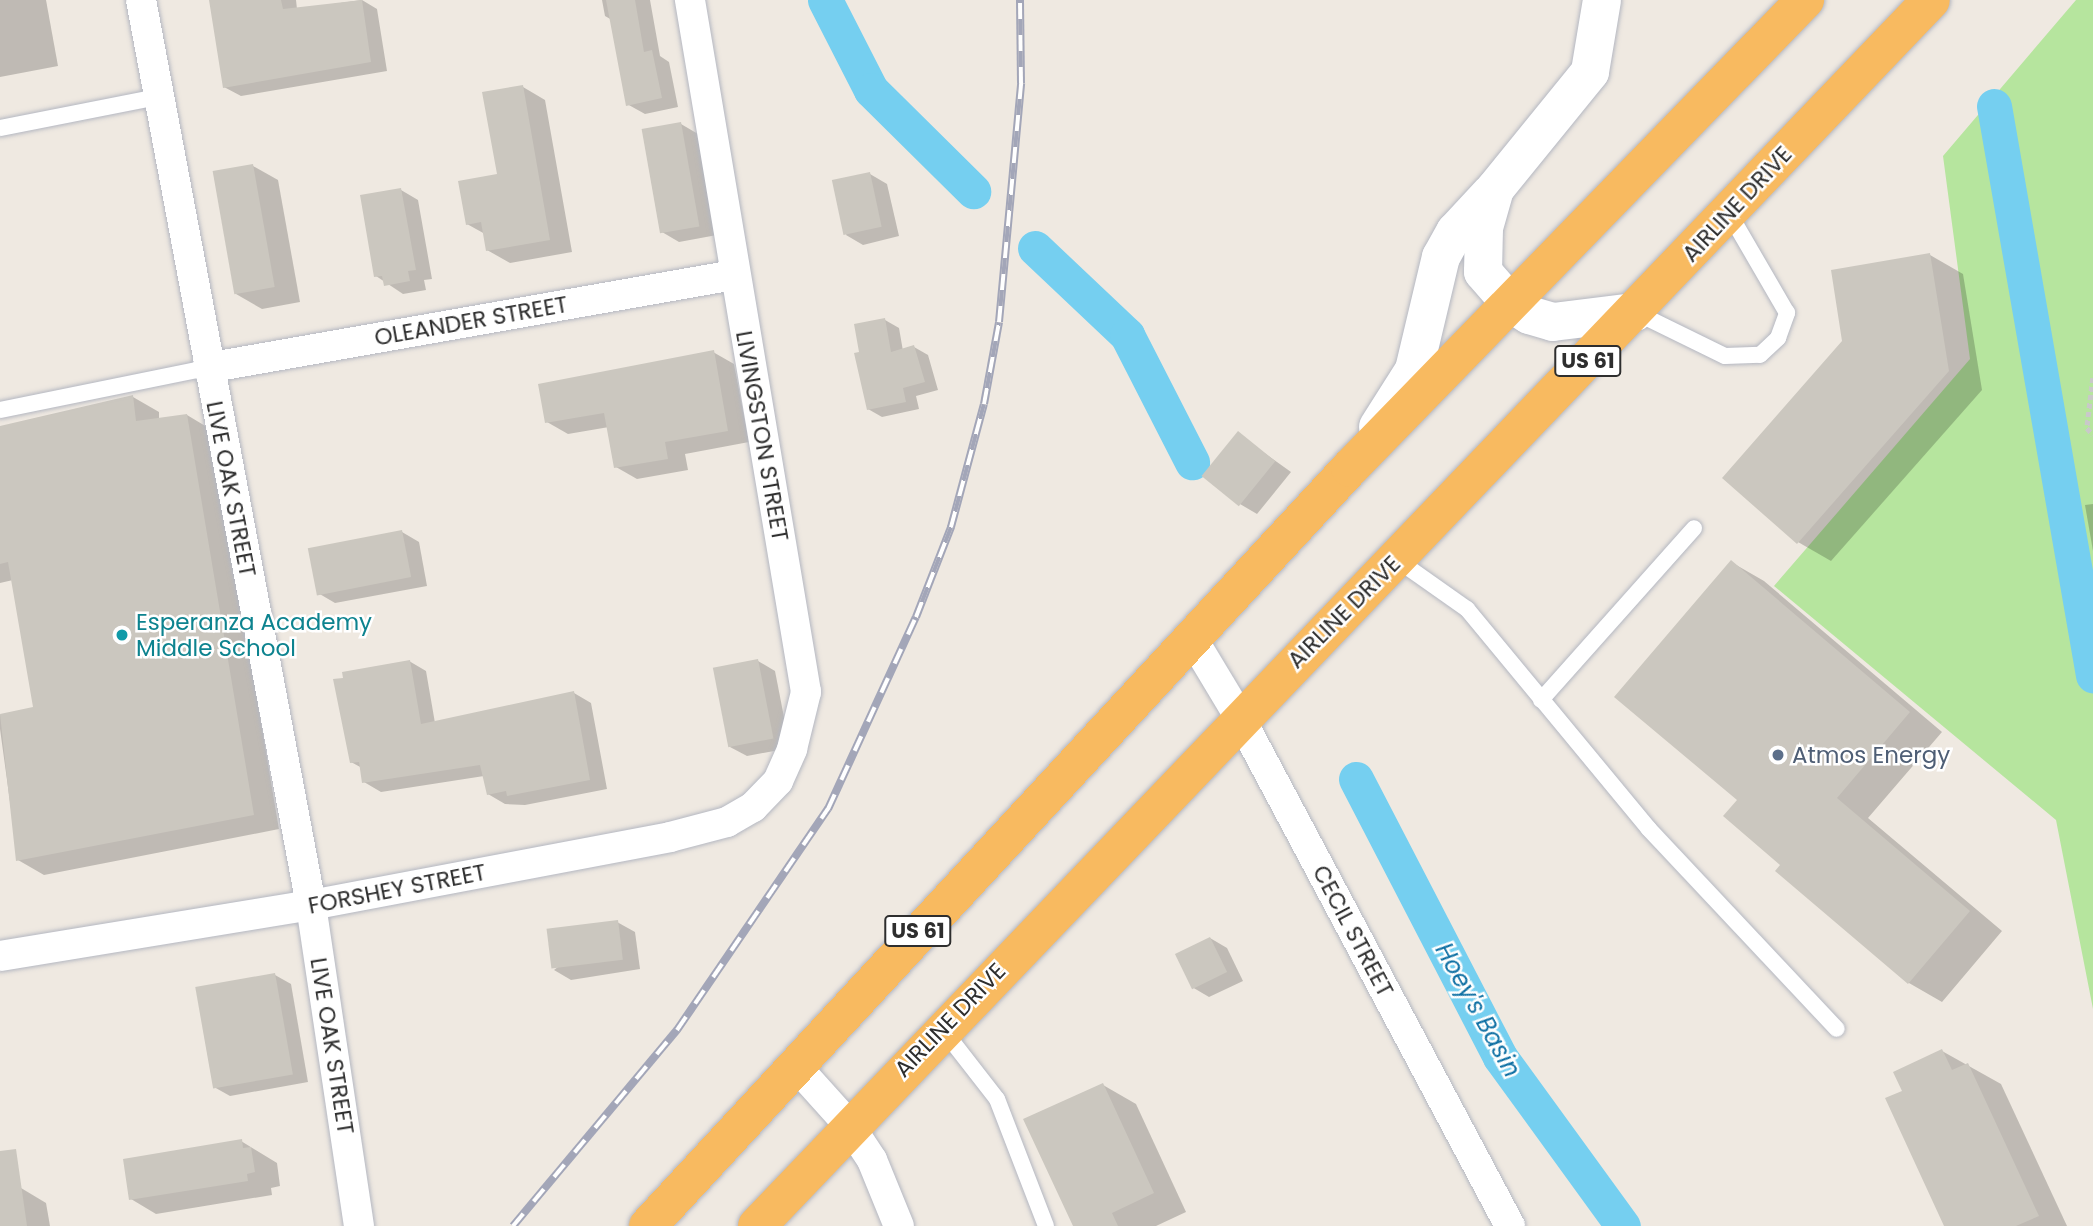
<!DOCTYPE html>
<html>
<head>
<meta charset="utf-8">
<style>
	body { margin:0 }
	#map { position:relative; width:2093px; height:1226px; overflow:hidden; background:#efe9e1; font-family:Poppins,sans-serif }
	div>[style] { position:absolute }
	.green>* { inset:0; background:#b6e59e }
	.shadow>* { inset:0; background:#0003 }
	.canal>* { height:35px; margin:-17.5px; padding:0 17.5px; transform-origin:17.5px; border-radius:17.5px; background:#75cff0 }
	.building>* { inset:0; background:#cbc7bf; transform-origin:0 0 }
	.path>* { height:4.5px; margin-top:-2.25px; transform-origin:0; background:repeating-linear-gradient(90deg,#c9c9c9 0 5px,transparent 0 8.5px) }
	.roads { filter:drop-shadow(0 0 2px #b4b7c1) drop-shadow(0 0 2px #b4b7c1) }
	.service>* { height:16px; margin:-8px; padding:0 8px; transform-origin:8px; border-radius:8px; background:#fff }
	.minor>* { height:30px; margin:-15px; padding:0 15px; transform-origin:15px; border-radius:15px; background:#fff }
	.tertiary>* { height:38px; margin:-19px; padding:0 19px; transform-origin:19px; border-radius:19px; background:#fff }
	.trunk>* { height:38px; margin:-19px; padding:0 19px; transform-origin:19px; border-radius:19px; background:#f8ba60 }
	.rail>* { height:8px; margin-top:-4px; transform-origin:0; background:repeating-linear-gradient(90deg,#fff 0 16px,#a3a6b8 0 32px); box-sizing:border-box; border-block:2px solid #a3a6b8 }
	.dots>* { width:19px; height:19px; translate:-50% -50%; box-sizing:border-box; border:4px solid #fff; border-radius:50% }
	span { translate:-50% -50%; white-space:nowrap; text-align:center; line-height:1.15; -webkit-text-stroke:5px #fff; paint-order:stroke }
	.shield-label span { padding:2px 5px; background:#fff; border:2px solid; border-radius:5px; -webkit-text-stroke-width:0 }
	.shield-label { font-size:21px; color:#2e2e2e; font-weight:700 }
	.street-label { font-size:23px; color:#2e2e2e }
	.culture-label { font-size:23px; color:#0d838f }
	.left { translate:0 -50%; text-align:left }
	.service-label { font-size:23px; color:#4e5e75 }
	.water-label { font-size:24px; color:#0d6fa3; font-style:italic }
</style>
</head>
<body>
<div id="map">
	<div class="green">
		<div style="clip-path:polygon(2076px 0,2093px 0,2093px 1009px,2056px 820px,1774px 586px,1970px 359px,1943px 156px)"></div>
	</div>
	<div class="shadow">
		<div style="clip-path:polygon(0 0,46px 0,58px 66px,0 77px)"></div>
		<div style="clip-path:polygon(211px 0,296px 0,297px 9px,362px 0,377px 9px,387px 71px,241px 96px,224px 87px)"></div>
		<div style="clip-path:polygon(602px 0,650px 0,660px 56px,669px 62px,678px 107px,645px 114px,627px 104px,612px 20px,605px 16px)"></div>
		<div style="clip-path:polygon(523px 87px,545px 100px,572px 252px,510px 263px,487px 250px,485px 234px,467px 224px,499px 175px)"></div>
		<div style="clip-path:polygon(681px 124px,698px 134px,717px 235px,679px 242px,662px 232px)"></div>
		<div style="clip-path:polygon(253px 166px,278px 180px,300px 302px,262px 309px,236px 294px)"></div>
		<div style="clip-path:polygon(870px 174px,887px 184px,899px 236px,863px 245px,846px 235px)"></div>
		<div style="clip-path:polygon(401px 190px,418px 200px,432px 279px,424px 280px,426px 290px,403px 294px,376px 276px)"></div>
		<div style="clip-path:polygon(1930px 255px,1963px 274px,1982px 390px,1831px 561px,1798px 542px)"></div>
		<div style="clip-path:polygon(885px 320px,899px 328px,903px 351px,914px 347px,928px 355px,938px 390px,916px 396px,919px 409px,882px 417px,868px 409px,861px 353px)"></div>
		<div style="clip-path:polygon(713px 352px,734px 364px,749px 442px,685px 454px,688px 470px,637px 479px,616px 467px,609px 427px,568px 434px,547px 422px)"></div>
		<div style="clip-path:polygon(133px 397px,159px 412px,159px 419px,187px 415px,212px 430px,279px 829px,44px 875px,18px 860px,0 729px,0 715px,36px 708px,13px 580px,0 583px,0 427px)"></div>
		<div style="clip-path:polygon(1238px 434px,1291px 472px,1257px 514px,1240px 504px)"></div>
		<div style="clip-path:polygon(2093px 504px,2093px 551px,2085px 505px)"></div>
		<div style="clip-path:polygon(402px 532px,419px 542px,427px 586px,335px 603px,318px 593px)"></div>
		<div style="clip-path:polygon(1731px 562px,1764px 581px,1942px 732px,1868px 818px,2002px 931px,1942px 1002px,1909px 983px,1777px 871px,1783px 865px)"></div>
		<div style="clip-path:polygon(409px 661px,426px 671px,435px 723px,574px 693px,591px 703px,607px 789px,525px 805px,505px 804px,488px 794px,484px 776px,381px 792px,364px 782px,362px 768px,351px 762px,335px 681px)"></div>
		<div style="clip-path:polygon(758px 661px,775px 671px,790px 748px,747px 756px,730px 747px)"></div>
		<div style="clip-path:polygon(617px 922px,635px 932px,640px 969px,571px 980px,554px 970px)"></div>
		<div style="clip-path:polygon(1210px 938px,1227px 948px,1243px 981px,1209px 997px,1192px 987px)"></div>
		<div style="clip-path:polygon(275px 975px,291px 984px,308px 1082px,230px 1096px,214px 1087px)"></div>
		<div style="clip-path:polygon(1942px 1051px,2001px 1084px,2067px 1226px,1946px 1226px)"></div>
		<div style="clip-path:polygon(1103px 1085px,1136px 1104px,1186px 1212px,1156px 1226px,1075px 1226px)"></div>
		<div style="clip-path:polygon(241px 1141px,277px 1163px,280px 1186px,271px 1188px,272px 1195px,156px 1214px,131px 1199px)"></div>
		<div style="clip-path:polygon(21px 1188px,46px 1203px,50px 1226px,0 1226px,0 1191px)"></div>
	</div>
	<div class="canal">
		<div style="left:825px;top:0;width:101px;rotate:62.9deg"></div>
		<div style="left:871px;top:90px;width:144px;rotate:44.7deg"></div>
		<div style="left:1994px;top:106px;width:578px;rotate:80.13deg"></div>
		<div style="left:1035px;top:248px;width:127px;rotate:43.4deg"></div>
		<div style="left:1127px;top:335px;width:143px;rotate:62.9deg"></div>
		<div style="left:1356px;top:779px;width:313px;rotate:62.6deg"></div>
		<div style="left:1500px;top:1057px;width:209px;rotate:54deg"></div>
	</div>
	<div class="building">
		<div style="clip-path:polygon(209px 0,281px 0,283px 9px,362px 0,371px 62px,223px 88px)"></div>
		<div style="clip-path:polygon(606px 0,635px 0,644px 52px,652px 50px,662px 98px,626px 106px)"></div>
		<div style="clip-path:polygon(523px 85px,550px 240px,486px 251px,481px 222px,466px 225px,458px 181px,497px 174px,482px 92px)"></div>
		<div style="left:681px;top:122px;width:106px;height:40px;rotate:80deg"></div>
		<div style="left:253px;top:164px;width:125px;height:41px;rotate:80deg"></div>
		<div style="left:870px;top:172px;width:56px;height:39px;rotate:78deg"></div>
		<div style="clip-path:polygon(401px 188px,416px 270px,408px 271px,410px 281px,384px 286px,382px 276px,374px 277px,360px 195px)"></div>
		<div style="clip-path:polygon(1930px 253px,1949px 371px,1797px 544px,1722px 478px,1842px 341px,1831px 270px)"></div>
		<div style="clip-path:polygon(885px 318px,891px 352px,914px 345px,925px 382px,903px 388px,906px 402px,867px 410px,854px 353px,859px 352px,854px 324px)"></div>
		<div style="clip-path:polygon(714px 350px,728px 431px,665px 442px,668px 459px,614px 468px,604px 413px,545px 423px,538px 384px)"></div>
		<div style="clip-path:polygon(133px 395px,136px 421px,187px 414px,254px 815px,16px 861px,0 714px,33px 707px,8px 562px,0 564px,0 426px)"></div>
		<div style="left:1238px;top:431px;width:48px;height:58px;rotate:39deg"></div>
		<div style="left:402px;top:530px;width:48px;height:96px;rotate:79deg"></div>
		<div style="clip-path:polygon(1731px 560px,1910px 712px,1837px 798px,1970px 911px,1908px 984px,1775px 871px,1780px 865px,1723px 816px,1737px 800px,1614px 697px)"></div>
		<div style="left:758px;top:659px;width:81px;height:46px;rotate:79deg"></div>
		<div style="clip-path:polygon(410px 660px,421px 724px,574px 691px,590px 780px,507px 796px,506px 791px,487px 795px,480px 765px,362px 783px,359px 762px,350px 763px,333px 679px,343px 678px,342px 672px)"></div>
		<div style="left:618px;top:920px;width:40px;height:72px;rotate:83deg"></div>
		<div style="left:1210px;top:937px;width:39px;height:39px;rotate:64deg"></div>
		<div style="left:275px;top:973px;width:103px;height:81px;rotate:80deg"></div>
		<div style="clip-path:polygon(1942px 1049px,1952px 1070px,1968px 1063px,2039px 1216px,2016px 1226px,1944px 1226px,1885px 1098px,1902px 1091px,1893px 1072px)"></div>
		<div style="clip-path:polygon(1103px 1083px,1154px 1193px,1112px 1213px,1118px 1226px,1073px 1226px,1023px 1119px)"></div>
		<div style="clip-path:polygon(242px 1139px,243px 1148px,251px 1147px,255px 1172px,247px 1174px,248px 1181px,129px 1200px,123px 1159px)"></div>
		<div style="clip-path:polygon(16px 1149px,27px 1226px,0 1226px,0 1151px)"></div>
	</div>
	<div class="path">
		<div style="left:2093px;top:378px;width:50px;rotate:96.8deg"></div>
		<div style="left:2087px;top:428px;width:9px;rotate:49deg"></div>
	</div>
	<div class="roads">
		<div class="service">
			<div style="left:0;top:128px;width:161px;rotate:-11.1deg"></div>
			<div style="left:1635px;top:312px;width:100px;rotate:26.1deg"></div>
			<div style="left:1725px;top:356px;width:35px;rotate:-2deg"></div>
			<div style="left:1760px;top:355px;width:25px;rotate:-43deg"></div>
			<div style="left:1778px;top:338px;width:27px;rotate:-70deg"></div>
			<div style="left:1787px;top:313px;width:116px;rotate:-120.1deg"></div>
			<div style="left:0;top:410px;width:211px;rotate:-11.5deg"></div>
			<div style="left:1396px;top:559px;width:87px;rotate:35.2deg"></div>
			<div style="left:1467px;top:609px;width:286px;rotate:50.4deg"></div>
			<div style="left:1649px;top:829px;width:274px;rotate:46.8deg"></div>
			<div style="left:1541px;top:700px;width:230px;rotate:-48.3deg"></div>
			<div style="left:944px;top:1031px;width:86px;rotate:52.1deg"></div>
			<div style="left:997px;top:1099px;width:136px;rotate:68.9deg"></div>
		</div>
		<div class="minor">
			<div style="left:141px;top:0;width:921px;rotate:79.36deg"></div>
			<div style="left:311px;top:905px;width:325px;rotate:81.5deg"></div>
			<div style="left:207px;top:368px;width:535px;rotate:-10.01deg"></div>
			<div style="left:1192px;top:638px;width:93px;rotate:59deg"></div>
			<div style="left:1240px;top:718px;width:575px;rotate:62.01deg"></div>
			<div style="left:0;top:956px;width:315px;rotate:-9.3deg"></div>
			<div style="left:311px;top:905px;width:365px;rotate:-10.7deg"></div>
			<div style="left:670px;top:837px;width:59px;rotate:-14.7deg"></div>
			<div style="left:727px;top:822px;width:30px;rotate:-30deg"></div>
			<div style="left:753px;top:807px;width:36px;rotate:-46deg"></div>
			<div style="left:778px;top:781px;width:35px;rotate:-66deg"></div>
			<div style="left:792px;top:749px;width:59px;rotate:-76.2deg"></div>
			<div style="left:806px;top:692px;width:702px;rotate:-99.52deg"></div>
			<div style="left:794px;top:1064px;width:82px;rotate:48deg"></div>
			<div style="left:849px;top:1125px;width:42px;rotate:56.7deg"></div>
			<div style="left:872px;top:1160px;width:71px;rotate:67.8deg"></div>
		</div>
		<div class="tertiary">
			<div style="left:1602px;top:0;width:73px;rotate:99.5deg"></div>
			<div style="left:1590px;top:72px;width:151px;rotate:129.1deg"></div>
			<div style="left:1495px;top:189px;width:41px;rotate:105.8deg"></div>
			<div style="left:1484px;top:228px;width:44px;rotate:91.3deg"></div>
			<div style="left:1483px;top:272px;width:41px;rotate:48.9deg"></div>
			<div style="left:1510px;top:303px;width:22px;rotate:32deg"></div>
			<div style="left:1529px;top:315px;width:25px;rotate:16deg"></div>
			<div style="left:1553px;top:322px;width:83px;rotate:-7deg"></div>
			<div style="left:1378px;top:427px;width:67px;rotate:-57.7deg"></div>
			<div style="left:1414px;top:370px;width:116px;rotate:-76.6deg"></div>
			<div style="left:1441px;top:257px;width:29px;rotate:-61deg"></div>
			<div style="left:1455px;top:232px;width:53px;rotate:-47.3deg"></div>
		</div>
		<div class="trunk">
			<div style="left:648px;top:1226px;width:1033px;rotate:-47.2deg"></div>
			<div style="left:1350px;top:468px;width:653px;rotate:-45.81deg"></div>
			<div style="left:757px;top:1226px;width:1697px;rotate:-46.24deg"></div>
		</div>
	</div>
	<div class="rail">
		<div style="left:513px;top:1226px;width:256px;rotate:-50.1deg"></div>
		<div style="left:677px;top:1030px;width:268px;rotate:-55.7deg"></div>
		<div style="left:828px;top:809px;width:211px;rotate:-65.4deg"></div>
		<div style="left:916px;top:617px;width:97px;rotate:-68.7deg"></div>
		<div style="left:951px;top:527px;width:127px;rotate:-75deg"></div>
		<div style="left:984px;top:404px;width:83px;rotate:-79.6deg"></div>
		<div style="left:999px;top:322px;width:240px;rotate:-84.7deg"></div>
		<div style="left:1021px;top:83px;width:83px;rotate:-90.7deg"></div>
	</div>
	<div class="dots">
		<div style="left:122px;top:635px;background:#0f9aa8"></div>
		<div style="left:1778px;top:755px;background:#5c6f8a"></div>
	</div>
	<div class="shield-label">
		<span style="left:1588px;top:361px">US 61</span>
		<span style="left:918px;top:931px">US 61</span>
	</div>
	<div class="street-label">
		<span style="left:1737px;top:204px;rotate:-47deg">AIRLINE DRIVE</span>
		<span style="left:471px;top:321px;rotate:-10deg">OLEANDER STREET</span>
		<span style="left:762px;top:436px;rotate:80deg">LIVINGSTON STREET</span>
		<span style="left:231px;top:489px;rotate:79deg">LIVE OAK STREET</span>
		<span style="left:1344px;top:612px;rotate:-45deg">AIRLINE DRIVE</span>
		<span style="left:397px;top:889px;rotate:-11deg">FORSHEY STREET</span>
		<span style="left:1353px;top:931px;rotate:62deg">CECIL STREET</span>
		<span style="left:950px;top:1020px;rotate:-46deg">AIRLINE DRIVE</span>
		<span style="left:332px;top:1046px;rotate:81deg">LIVE OAK STREET</span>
	</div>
	<div class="culture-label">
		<span class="left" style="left:136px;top:635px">Esperanza Academy<br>Middle School</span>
	</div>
	<div class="service-label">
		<span class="left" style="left:1792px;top:755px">Atmos Energy</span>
	</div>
	<div class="water-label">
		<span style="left:1478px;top:1010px;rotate:61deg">Hoey's Basin</span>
	</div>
</div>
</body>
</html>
